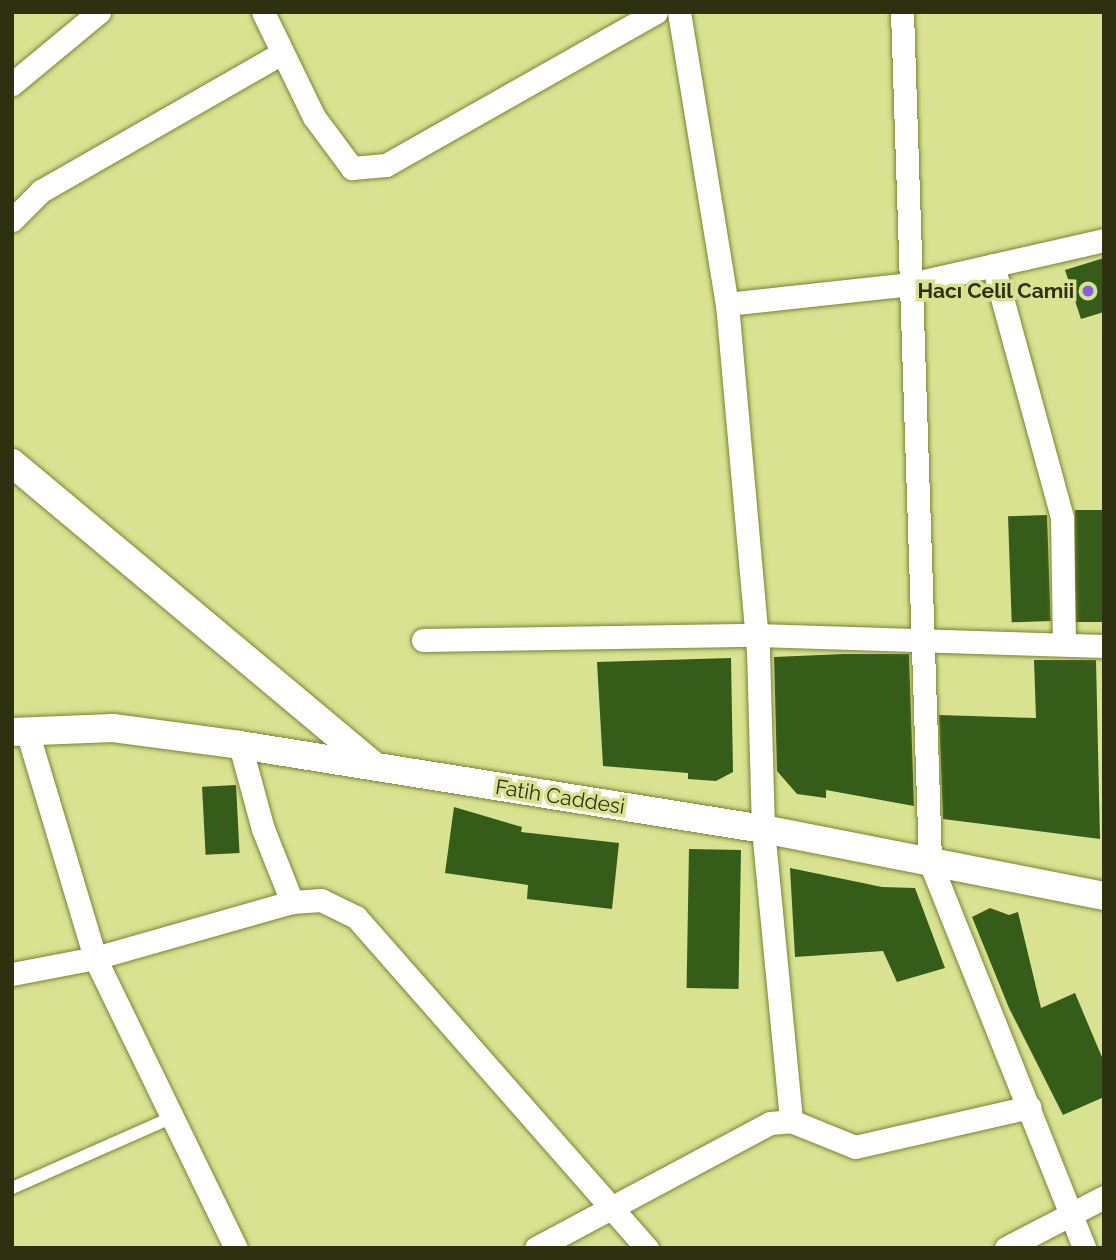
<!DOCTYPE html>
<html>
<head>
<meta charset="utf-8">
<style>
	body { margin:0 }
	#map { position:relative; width:1116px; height:1260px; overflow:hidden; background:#d8e291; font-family:Raleway,sans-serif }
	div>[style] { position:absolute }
	.building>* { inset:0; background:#365c19; transform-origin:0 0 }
	.roads { filter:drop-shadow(0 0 2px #7c8333) drop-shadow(0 0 2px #7c8333) }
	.service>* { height:12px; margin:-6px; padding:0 6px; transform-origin:6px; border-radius:6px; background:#fff }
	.minor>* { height:23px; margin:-11.5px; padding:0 11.5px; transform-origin:11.5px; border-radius:11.5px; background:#fff }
	.tertiary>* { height:28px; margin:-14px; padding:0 14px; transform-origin:14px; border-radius:14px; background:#fff }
	.dots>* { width:19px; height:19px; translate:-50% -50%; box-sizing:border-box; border:4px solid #d8e291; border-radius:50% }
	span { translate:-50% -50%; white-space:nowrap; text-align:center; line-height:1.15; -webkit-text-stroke:7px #d8e291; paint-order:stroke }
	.poi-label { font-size:21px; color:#2e3110; font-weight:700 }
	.right { translate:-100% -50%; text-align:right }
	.street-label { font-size:21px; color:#2e3110 }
	.frame { position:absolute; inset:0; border:14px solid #2e3110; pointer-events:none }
</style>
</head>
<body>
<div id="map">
	<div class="building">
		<div style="clip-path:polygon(1104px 258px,1104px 312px,1081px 319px,1065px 270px)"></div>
		<div style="left:1104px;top:510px;width:112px;height:29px;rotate:90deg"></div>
		<div style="left:1047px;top:515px;width:106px;height:39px;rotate:88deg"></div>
		<div style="clip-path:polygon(844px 654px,909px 654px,914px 806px,826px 790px,826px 798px,797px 794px,777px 771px,774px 657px)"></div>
		<div style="clip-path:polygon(731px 658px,733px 772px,716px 781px,688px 779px,688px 773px,603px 766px,597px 662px)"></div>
		<div style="clip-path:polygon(1034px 660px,1096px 660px,1100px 839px,943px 819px,939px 715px,1036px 718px)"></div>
		<div style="left:236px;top:785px;width:68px;height:34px;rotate:87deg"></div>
		<div style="clip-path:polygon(454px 807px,522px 827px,521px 832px,619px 843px,612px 909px,527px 899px,528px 885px,445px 873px)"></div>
		<div style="left:689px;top:849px;width:52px;height:139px;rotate:1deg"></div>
		<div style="clip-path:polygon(790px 868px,882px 887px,915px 888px,945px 968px,897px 982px,883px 951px,795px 957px)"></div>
		<div style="clip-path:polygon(990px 908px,1009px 915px,1018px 912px,1041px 1008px,1075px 993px,1104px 1062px,1104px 1097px,1063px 1115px,1009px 1008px,972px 917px)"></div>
	</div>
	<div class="roads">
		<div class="service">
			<div style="left:12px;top:1188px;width:176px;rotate:-23.8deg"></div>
		</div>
		<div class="minor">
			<div style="left:263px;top:12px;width:117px;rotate:64.1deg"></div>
			<div style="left:314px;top:117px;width:64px;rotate:53.3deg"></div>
			<div style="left:352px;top:168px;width:34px;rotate:-5deg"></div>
			<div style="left:386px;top:165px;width:310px;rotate:-29.5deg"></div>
			<div style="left:679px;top:12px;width:296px;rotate:80.7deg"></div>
			<div style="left:727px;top:304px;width:347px;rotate:84.9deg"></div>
			<div style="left:758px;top:650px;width:179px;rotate:88.4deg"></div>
			<div style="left:763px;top:829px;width:293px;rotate:84.5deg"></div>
			<div style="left:902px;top:12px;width:850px;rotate:88.11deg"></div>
			<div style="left:930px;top:862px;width:416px;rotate:68.2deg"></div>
			<div style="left:12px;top:84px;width:113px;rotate:-39.6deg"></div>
			<div style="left:12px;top:220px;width:41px;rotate:-45deg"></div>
			<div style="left:41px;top:191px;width:278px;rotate:-29.8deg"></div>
			<div style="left:993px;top:265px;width:262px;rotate:74.7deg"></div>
			<div style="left:1062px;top:518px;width:126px;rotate:89.1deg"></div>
			<div style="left:727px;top:304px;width:185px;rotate:-6.2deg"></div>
			<div style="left:911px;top:284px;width:198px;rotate:-12.8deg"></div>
			<div style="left:423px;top:640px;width:334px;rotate:-0.9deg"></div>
			<div style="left:757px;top:635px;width:347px;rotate:1.8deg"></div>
			<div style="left:27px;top:731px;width:237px;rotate:73.3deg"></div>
			<div style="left:95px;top:958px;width:322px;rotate:64.1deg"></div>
			<div style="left:240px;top:745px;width:87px;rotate:74.7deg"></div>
			<div style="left:263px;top:829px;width:79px;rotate:68.3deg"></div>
			<div style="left:12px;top:974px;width:85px;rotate:-10.9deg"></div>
			<div style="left:95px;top:958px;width:205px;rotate:-15.9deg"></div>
			<div style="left:292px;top:902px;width:29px;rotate:-4deg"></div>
			<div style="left:321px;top:900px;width:39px;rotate:26deg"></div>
			<div style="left:356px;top:917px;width:441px;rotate:48.7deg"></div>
			<div style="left:536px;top:1248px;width:265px;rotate:-28.1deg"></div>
			<div style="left:770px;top:1123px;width:21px;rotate:-5deg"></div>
			<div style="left:791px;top:1121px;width:69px;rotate:22.1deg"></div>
			<div style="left:855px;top:1147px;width:179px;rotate:-12.9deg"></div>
			<div style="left:1006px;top:1248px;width:110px;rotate:-27.5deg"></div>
		</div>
		<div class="tertiary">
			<div style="left:12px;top:463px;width:473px;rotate:39.9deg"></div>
			<div style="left:12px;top:732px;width:101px;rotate:-2.3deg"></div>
			<div style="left:113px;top:728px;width:128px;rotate:7.6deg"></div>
			<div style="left:240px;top:745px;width:530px;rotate:9.12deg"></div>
			<div style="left:763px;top:829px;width:348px;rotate:11.1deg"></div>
		</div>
	</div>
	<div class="dots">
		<div style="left:1088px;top:291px;background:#8761dc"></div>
	</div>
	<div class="poi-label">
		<span class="right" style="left:1074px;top:291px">Hacı Celil Camii</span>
	</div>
	<div class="street-label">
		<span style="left:560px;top:797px;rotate:9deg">Fatih Caddesi</span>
	</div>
	<div class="frame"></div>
</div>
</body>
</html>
